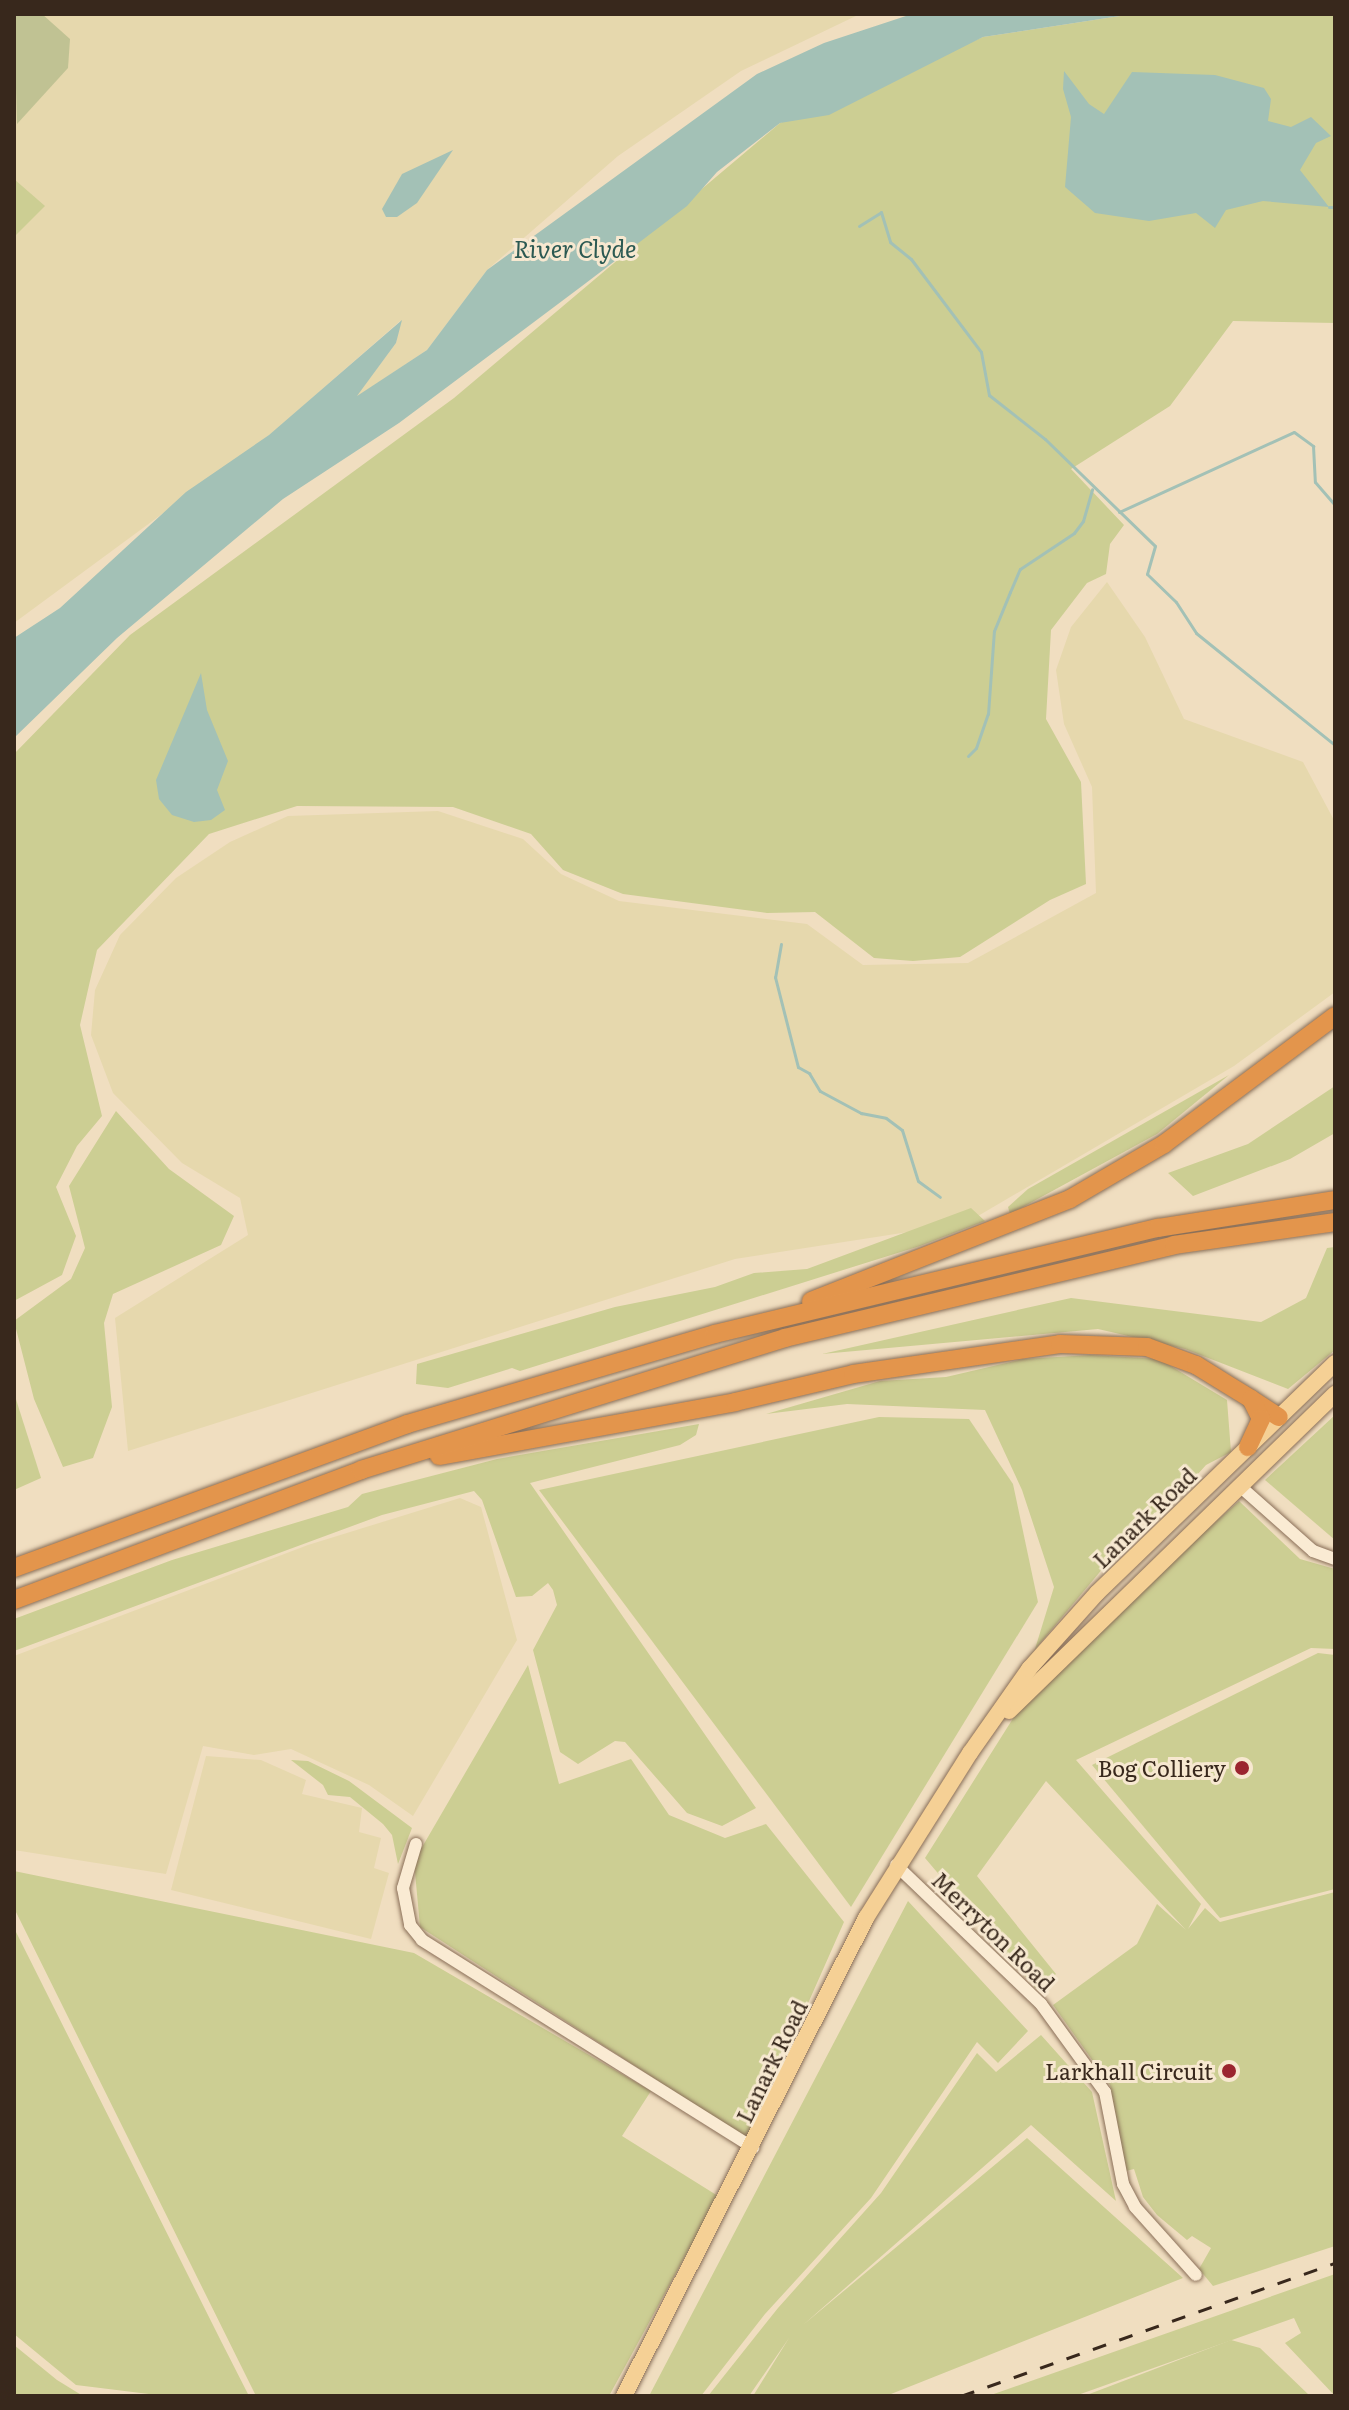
<!DOCTYPE html>
<html>
<head>
<meta charset="utf-8">
<style>
	body { margin:0 }
	#map { position:relative; width:1349px; height:2410px; overflow:hidden; background:#f0dec0; font-family:Literata,serif }
	div>[style] { position:absolute }
	.farmland>* { inset:0; background:#e6d8ad }
	.green>* { inset:0; background:#ccce93 }
	.cemetery>* { inset:0; background:#c0c293 }
	.water>* { inset:0; background:#a3c1b6 }
	.stream>* { height:3px; margin:-1.5px; padding:0 1.5px; transform-origin:1.5px; border-radius:1.5px; background:#a3c1b6 }
	.roads { filter:drop-shadow(0 0 2px #896e57) drop-shadow(0 0 2px #896e57) }
	.minor>* { height:12px; margin:-6px; padding:0 6px; transform-origin:6px; border-radius:6px; background:#faebd3 }
	.major>* { height:16px; margin:-8px; padding:0 8px; transform-origin:8px; border-radius:8px; background:#f5d095 }
	.highway>* { height:18px; margin:-9px; padding:0 9px; transform-origin:9px; border-radius:9px; background:#e3954c }
	.rail>* { height:3px; margin-top:-1.5px; transform-origin:0; background:repeating-linear-gradient(90deg,#38281c 0 14px,transparent 0 28px) }
	.dots>* { width:22px; height:22px; translate:-50% -50%; box-sizing:border-box; border:4px solid #f7e8d0; border-radius:50% }
	span { translate:-50% -50%; white-space:nowrap; text-align:center; line-height:1.15; -webkit-text-stroke:6px #f7e8d0; paint-order:stroke }
	.street-label { font-size:22px; color:#38281c }
	.poi-label { font-size:22px; color:#38281c }
	.right { translate:-100% -50%; text-align:right }
	.water-label { font-size:24px; color:#2b5952; font-style:italic }
	.frame { position:absolute; inset:0; border:16px solid #38281c; pointer-events:none }
</style>
</head>
<body>
<div id="map">
	<div class="farmland">
		<div style="clip-path:polygon(14px 14px,860px 14px,741px 71px,618px 156px,487px 270px,427px 350px,355px 398px,396px 343px,400px 321px,272px 433px,14px 623px)"></div>
		<div style="clip-path:polygon(1107px 582px,1145px 637px,1184px 719px,1303px 762px,1335px 822px,1335px 992px,1234px 1066px,966px 1223px,735px 1259px,128px 1451px,115px 1318px,248px 1235px,240px 1198px,182px 1163px,113px 1093px,91px 1035px,95px 990px,120px 935px,176px 878px,230px 842px,288px 816px,438px 811px,523px 839px,561px 874px,619px 901px,807px 924px,863px 965px,968px 963px,1096px 893px,1092px 787px,1064px 724px,1056px 670px,1071px 627px)"></div>
		<div style="clip-path:polygon(460px 1498px,481px 1507px,517px 1640px,413px 1816px,369px 1785px,291px 1749px,254px 1755px,203px 1746px,166px 1874px,14px 1850px,14px 1656px,308px 1545px)"></div>
		<div style="clip-path:polygon(206px 1756px,261px 1760px,306px 1780px,302px 1794px,362px 1808px,359px 1832px,381px 1838px,374px 1868px,389px 1873px,371px 1939px,171px 1890px)"></div>
	</div>
	<div class="green">
		<div style="clip-path:polygon(1133px 14px,1335px 14px,1335px 323px,1233px 321px,1170px 406px,1071px 469px,1124px 525px,1110px 544px,1106px 574px,1087px 583px,1051px 630px,1046px 719px,1081px 782px,1086px 884px,1050px 900px,960px 957px,913px 961px,874px 958px,815px 912px,767px 913px,623px 894px,563px 870px,531px 834px,453px 807px,297px 806px,209px 834px,97px 950px,80px 1025px,102px 1116px,77px 1146px,56px 1187px,76px 1236px,62px 1275px,14px 1301px,14px 754px,130px 635px,454px 398px,780px 123px,983px 37px)"></div>
		<div style="clip-path:polygon(14px 179px,45px 206px,14px 237px)"></div>
		<div style="clip-path:polygon(1229px 1075px,1157px 1134px,1010px 1214px,1008px 1207px,1028px 1189px)"></div>
		<div style="clip-path:polygon(1335px 1086px,1335px 1133px,1290px 1159px,1193px 1196px,1168px 1173px,1248px 1144px)"></div>
		<div style="clip-path:polygon(116px 1111px,169px 1169px,234px 1216px,221px 1245px,113px 1294px,104px 1323px,112px 1407px,93px 1458px,63px 1467px,34px 1399px,14px 1321px,71px 1279px,85px 1248px,69px 1186px)"></div>
		<div style="clip-path:polygon(971px 1208px,985px 1221px,920px 1246px,520px 1371px,512px 1368px,448px 1388px,416px 1384px,417px 1364px,615px 1307px,715px 1287px,754px 1273px,807px 1269px)"></div>
		<div style="clip-path:polygon(1335px 1247px,1335px 1350px,1288px 1389px,1185px 1349px,1098px 1329px,822px 1354px,1071px 1298px,1261px 1322px,1306px 1298px,1327px 1248px)"></div>
		<div style="clip-path:polygon(1091px 1355px,1159px 1359px,1227px 1400px,1231px 1452px,1206px 1465px,1179px 1495px,1140px 1524px,1022px 1665px,1035px 1649px,1054px 1587px,1022px 1490px,985px 1410px,847px 1404px,766px 1414px,880px 1381px,946px 1377px,1023px 1359px)"></div>
		<div style="clip-path:polygon(14px 1393px,41px 1478px,14px 1490px)"></div>
		<div style="clip-path:polygon(1335px 1415px,1335px 1540px,1265px 1480px)"></div>
		<div style="clip-path:polygon(879px 1417px,969px 1419px,1013px 1484px,1038px 1602px,851px 1907px,539px 1490px)"></div>
		<div style="clip-path:polygon(699px 1424px,696px 1435px,680px 1445px,530px 1483px,756px 1808px,722px 1826px,687px 1813px,625px 1742px,615px 1741px,578px 1764px,560px 1752px,533px 1650px,557px 1605px,553px 1590px,548px 1583px,532px 1596px,516px 1597px,482px 1500px,474px 1491px,382px 1515px,14px 1651px,14px 1619px,172px 1560px,348px 1507px,362px 1494px,497px 1459px)"></div>
		<div style="clip-path:polygon(1239px 1501px,1300px 1559px,1335px 1569px,1335px 1649px,1311px 1648px,1076px 1760px,1201px 1904px,1188px 1929px,1205px 1908px,1220px 1922px,1335px 1892px,1335px 2246px,1213px 2286px,1199px 2269px,1211px 2248px,1192px 2236px,1187px 2240px,1157px 2215px,1143px 2197px,1134px 2169px,1126px 2171px,1110px 2085px,1053px 2005px,1137px 1944px,1157px 1904px,1186px 1930px,1046px 1781px,977px 1876px,1056px 1974px,1037px 1990px,925px 1858px,1036px 1682px)"></div>
		<div style="clip-path:polygon(1318px 1653px,1335px 1655px,1335px 1889px,1220px 1918px,1092px 1765px)"></div>
		<div style="clip-path:polygon(528px 1665px,559px 1784px,631px 1759px,669px 1815px,725px 1838px,766px 1824px,844px 1922px,748px 2139px,420px 1927px,414px 1861px)"></div>
		<div style="clip-path:polygon(291px 1760px,308px 1761px,349px 1781px,412px 1828px,398px 1864px,392px 1835px,383px 1824px,350px 1797px,328px 1795px,323px 1785px)"></div>
		<div style="clip-path:polygon(14px 1871px,414px 1953px,651px 2091px,622px 2136px,718px 2196px,609px 2396px,256px 2396px,14px 1908px)"></div>
		<div style="clip-path:polygon(908px 1901px,1028px 2031px,998px 2063px,977px 2042px,871px 2198px,765px 2314px,701px 2396px,649px 2396px)"></div>
		<div style="clip-path:polygon(14px 1928px,222px 2343px,249px 2396px,165px 2396px,76px 2385px,14px 2334px)"></div>
		<div style="clip-path:polygon(1041px 2035px,1092px 2092px,1116px 2201px,1031px 2125px,803px 2325px,1027px 2138px,1183px 2278px,886px 2396px,753px 2396px,789px 2338px,749px 2396px,708px 2396px,778px 2308px,881px 2193px,977px 2053px,996px 2072px)"></div>
		<div style="clip-path:polygon(1335px 2274px,1335px 2396px,1285px 2343px,1301px 2333px,1294px 2318px,1075px 2396px,988px 2396px)"></div>
		<div style="clip-path:polygon(1231px 2340px,1260px 2348px,1310px 2396px,1084px 2396px)"></div>
		<div style="clip-path:polygon(14px 2345px,57px 2380px,83px 2396px,14px 2396px)"></div>
	</div>
	<div class="cemetery">
		<div style="clip-path:polygon(14px 14px,42px 14px,70px 39px,68px 68px,17px 124px)"></div>
	</div>
	<div class="water">
		<div style="clip-path:polygon(912px 14px,1133px 14px,983px 37px,829px 115px,780px 123px,717px 172px,687px 206px,586px 283px,399px 423px,283px 499px,117px 638px,14px 738px,14px 638px,60px 608px,186px 492px,269px 435px,402px 320px,396px 343px,357px 396px,427px 350px,487px 270px,757px 74px,824px 43px)"></div>
		<div style="clip-path:polygon(1064px 71px,1089px 104px,1104px 114px,1132px 72px,1215px 75px,1264px 88px,1271px 99px,1268px 121px,1291px 127px,1311px 117px,1331px 136px,1316px 143px,1300px 170px,1329px 207px,1263px 201px,1226px 210px,1215px 228px,1196px 213px,1149px 221px,1095px 213px,1065px 187px,1071px 117px,1063px 89px)"></div>
		<div style="clip-path:polygon(453px 150px,417px 203px,397px 217px,386px 217px,382px 209px,402px 174px)"></div>
		<div style="clip-path:polygon(201px 673px,207px 710px,228px 761px,217px 790px,225px 810px,211px 820px,194px 822px,172px 815px,159px 799px,156px 780px)"></div>
	</div>
	<div class="stream">
		<div style="left:1329px;top:207px;width:6px"></div>
		<div style="left:859px;top:226px;width:26px;rotate:-32deg"></div>
		<div style="left:881px;top:212px;width:31px;rotate:73deg"></div>
		<div style="left:890px;top:242px;width:27px;rotate:39deg"></div>
		<div style="left:911px;top:259px;width:116px;rotate:53deg"></div>
		<div style="left:981px;top:352px;width:44px;rotate:79.5deg"></div>
		<div style="left:989px;top:395px;width:71px;rotate:38.2deg"></div>
		<div style="left:1045px;top:439px;width:153px;rotate:44.2deg"></div>
		<div style="left:1155px;top:546px;width:29px;rotate:106deg"></div>
		<div style="left:1147px;top:574px;width:40px;rotate:44deg"></div>
		<div style="left:1176px;top:602px;width:37px;rotate:57deg"></div>
		<div style="left:1196px;top:633px;width:179px;rotate:38.9deg"></div>
		<div style="left:1119px;top:512px;width:192px;rotate:-24.6deg"></div>
		<div style="left:1294px;top:432px;width:24px;rotate:36deg"></div>
		<div style="left:1313px;top:446px;width:36px;rotate:87deg"></div>
		<div style="left:1315px;top:482px;width:30px;rotate:49deg"></div>
		<div style="left:968px;top:756px;width:11px;rotate:-45deg"></div>
		<div style="left:976px;top:748px;width:36px;rotate:-71deg"></div>
		<div style="left:988px;top:714px;width:83px;rotate:-85.9deg"></div>
		<div style="left:994px;top:631px;width:42px;rotate:-67.7deg"></div>
		<div style="left:1010px;top:592px;width:25px;rotate:-67deg"></div>
		<div style="left:1020px;top:569px;width:65px;rotate:-33.7deg"></div>
		<div style="left:1074px;top:533px;width:15px;rotate:-53deg"></div>
		<div style="left:1083px;top:521px;width:33px;rotate:-74deg"></div>
		<div style="left:781px;top:944px;width:34px;rotate:100deg"></div>
		<div style="left:775px;top:977px;width:93px;rotate:75.7deg"></div>
		<div style="left:798px;top:1067px;width:13px;rotate:29deg"></div>
		<div style="left:809px;top:1073px;width:21px;rotate:59deg"></div>
		<div style="left:820px;top:1091px;width:47px;rotate:28.2deg"></div>
		<div style="left:861px;top:1113px;width:25px;rotate:11deg"></div>
		<div style="left:886px;top:1118px;width:20px;rotate:37deg"></div>
		<div style="left:902px;top:1130px;width:53px;rotate:72.6deg"></div>
		<div style="left:918px;top:1181px;width:27px;rotate:36deg"></div>
	</div>
	<div class="roads">
		<div class="minor">
			<div style="left:1242px;top:1488px;width:95px;rotate:41.6deg"></div>
			<div style="left:1313px;top:1551px;width:23px;rotate:20deg"></div>
			<div style="left:416px;top:1844px;width:46px;rotate:106.5deg"></div>
			<div style="left:403px;top:1888px;width:38px;rotate:79deg"></div>
			<div style="left:410px;top:1925px;width:19px;rotate:51deg"></div>
			<div style="left:422px;top:1940px;width:391px;rotate:32.1deg"></div>
			<div style="left:896px;top:1865px;width:201px;rotate:43.8deg"></div>
			<div style="left:1041px;top:2004px;width:109px;rotate:54deg"></div>
			<div style="left:1105px;top:2092px;width:94px;rotate:78.9deg"></div>
			<div style="left:1123px;top:2184px;width:26px;rotate:62deg"></div>
			<div style="left:1135px;top:2207px;width:91px;rotate:48.1deg"></div>
		</div>
		<div class="major">
			<div style="left:1009px;top:1711px;width:455px;rotate:-44.2deg"></div>
			<div style="left:624px;top:2396px;width:536px;rotate:-63.15deg"></div>
			<div style="left:866px;top:1918px;width:195px;rotate:-57.8deg"></div>
			<div style="left:970px;top:1753px;width:103px;rotate:-54.9deg"></div>
			<div style="left:1029px;top:1669px;width:102px;rotate:-48.2deg"></div>
			<div style="left:1097px;top:1593px;width:331px;rotate:-44deg"></div>
		</div>
		<div class="highway">
			<div style="left:811px;top:1301px;width:278px;rotate:-21.5deg"></div>
			<div style="left:1070px;top:1199px;width:109px;rotate:-30.3deg"></div>
			<div style="left:1164px;top:1144px;width:214px;rotate:-36.8deg"></div>
			<div style="left:1251px;top:1399px;width:33px;rotate:33deg"></div>
			<div style="left:439px;top:1456px;width:301px;rotate:-10.3deg"></div>
			<div style="left:735px;top:1402px;width:121px;rotate:-13.3deg"></div>
			<div style="left:853px;top:1374px;width:209px;rotate:-8.2deg"></div>
			<div style="left:1060px;top:1344px;width:87px;rotate:2deg"></div>
			<div style="left:1147px;top:1347px;width:52px;rotate:20.2deg"></div>
			<div style="left:1196px;top:1365px;width:65px;rotate:31.7deg"></div>
			<div style="left:1251px;top:1399px;width:22px;rotate:63deg"></div>
			<div style="left:1261px;top:1419px;width:31px;rotate:115deg"></div>
			<div style="left:14px;top:1568px;width:419px;rotate:-20.1deg"></div>
			<div style="left:407px;top:1424px;width:321px;rotate:-16.3deg"></div>
			<div style="left:715px;top:1334px;width:456px;rotate:-13.5deg"></div>
			<div style="left:1158px;top:1228px;width:179px;rotate:-9deg"></div>
			<div style="left:14px;top:1600px;width:371px;rotate:-20.5deg"></div>
			<div style="left:361px;top:1470px;width:444px;rotate:-17.3deg"></div>
			<div style="left:785px;top:1338px;width:400px;rotate:-13.4deg"></div>
			<div style="left:1174px;top:1245px;width:163px;rotate:-8.1deg"></div>
		</div>
	</div>
	<div class="rail">
		<div style="left:961px;top:2396px;width:397px;rotate:-19.6deg"></div>
	</div>
	<div class="dots">
		<div style="left:1242px;top:1768px;background:#9b252f"></div>
		<div style="left:1229px;top:2071px;background:#9b252f"></div>
	</div>
	<div class="street-label">
		<span style="left:1144px;top:1517px;rotate:-44deg">Lanark Road</span>
		<span style="left:994px;top:1931px;rotate:44deg">Merryton Road</span>
		<span style="left:771px;top:2061px;rotate:-64deg">Lanark Road</span>
	</div>
	<div class="poi-label">
		<span class="right" style="left:1226px;top:1768px">Bog Colliery</span>
		<span class="right" style="left:1213px;top:2071px">Larkhall Circuit</span>
	</div>
	<div class="water-label">
		<span style="left:575px;top:248px">River Clyde</span>
	</div>
	<div class="frame"></div>
</div>
</body>
</html>
